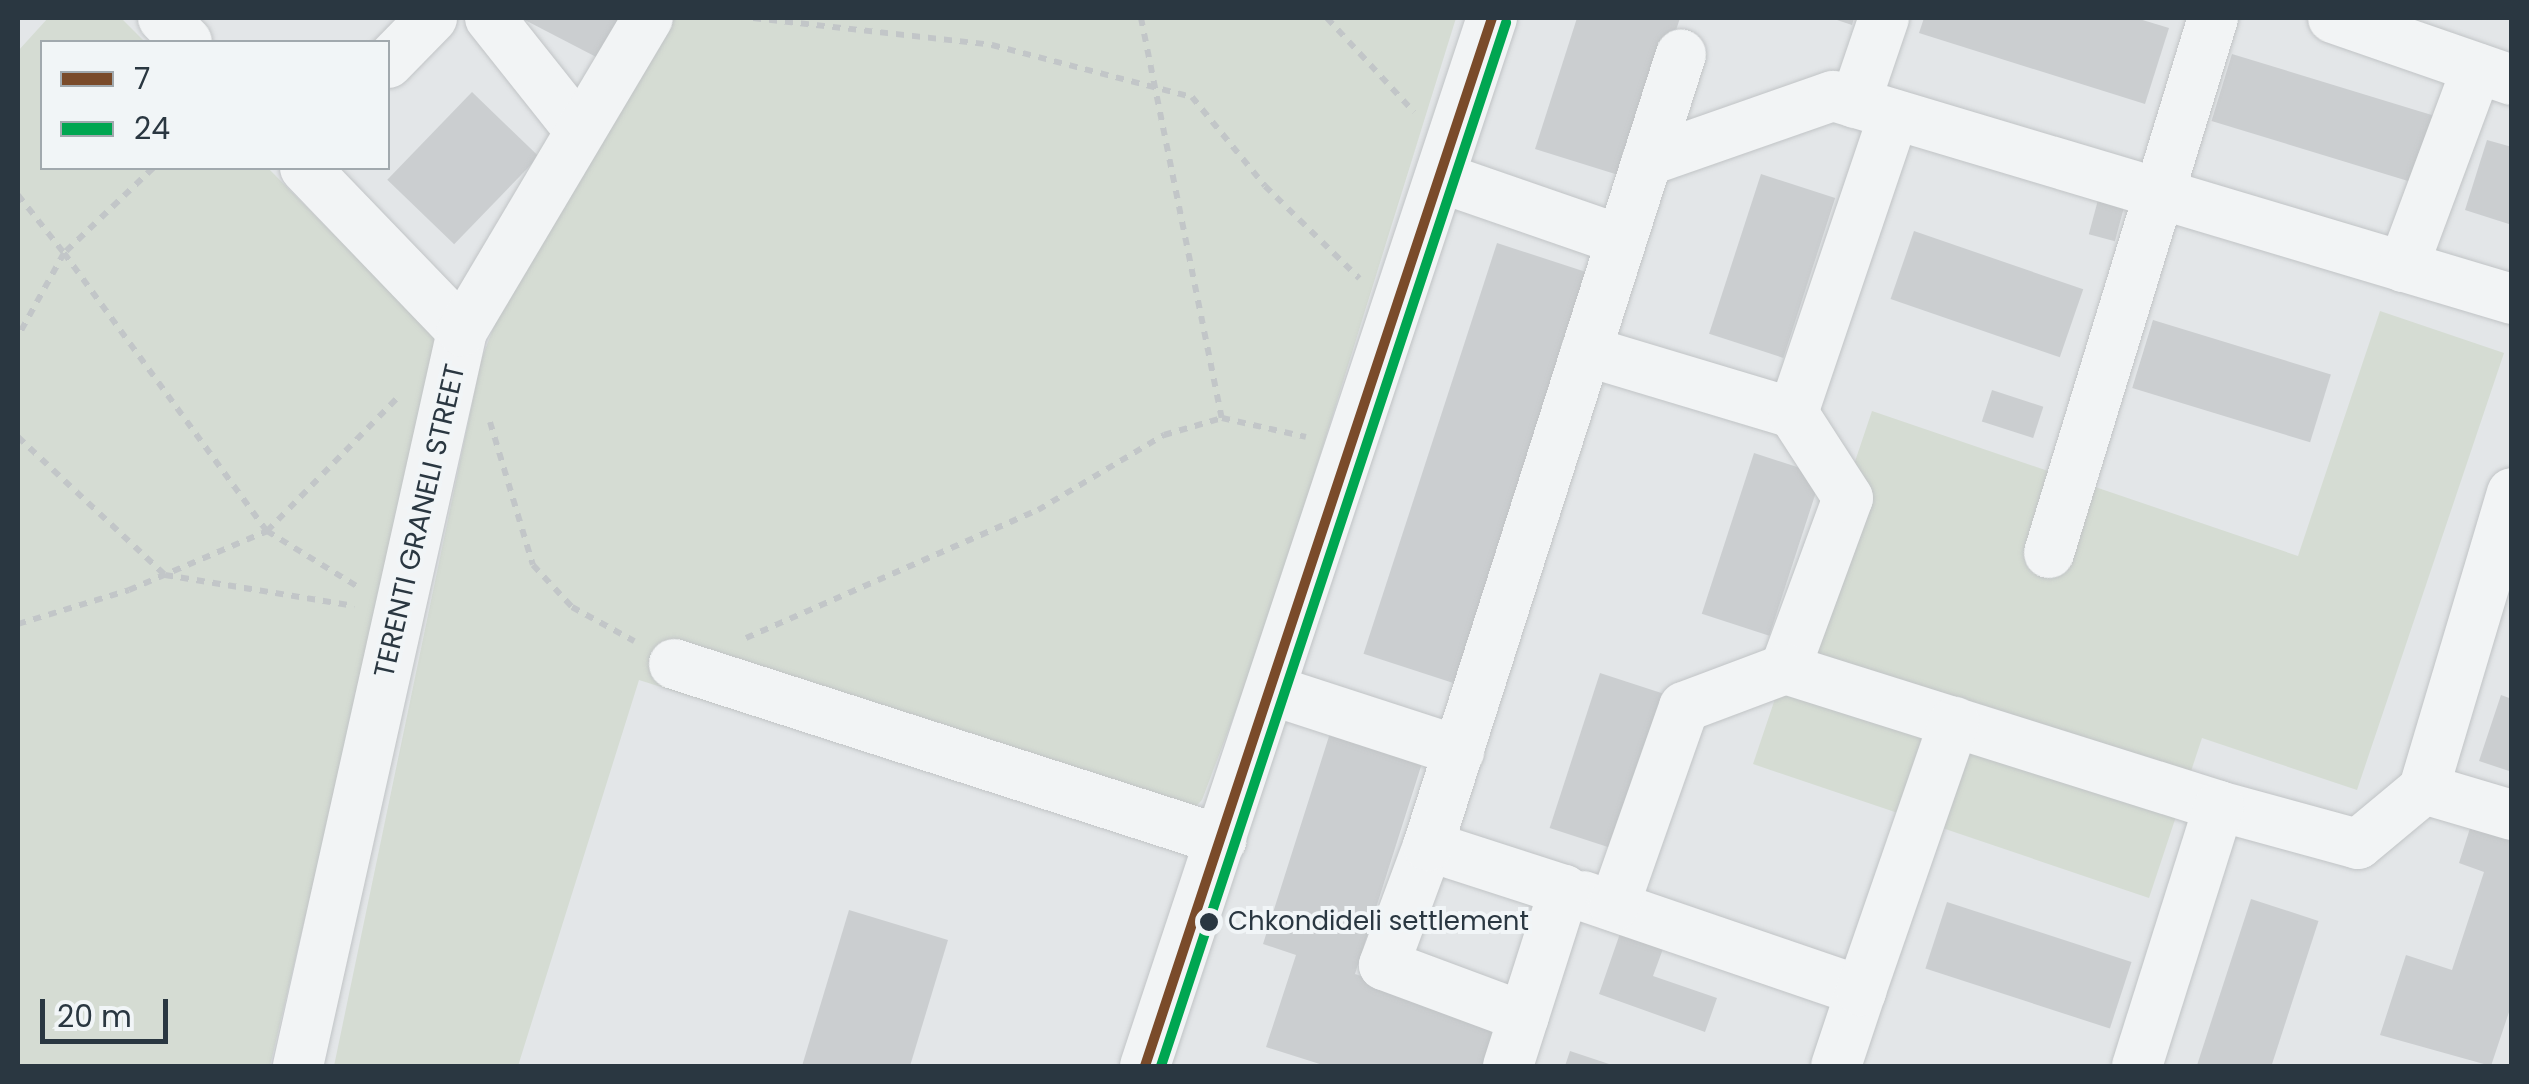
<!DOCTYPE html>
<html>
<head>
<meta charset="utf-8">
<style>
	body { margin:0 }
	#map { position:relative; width:2529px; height:1084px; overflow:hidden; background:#e3e6e8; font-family:Poppins,sans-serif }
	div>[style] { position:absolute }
	.green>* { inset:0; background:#d5dcd3 }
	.building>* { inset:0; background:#cbced0; transform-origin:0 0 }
	.path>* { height:6px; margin-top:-3px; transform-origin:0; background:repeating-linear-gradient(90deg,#c2c6c8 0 8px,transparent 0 16px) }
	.roads { filter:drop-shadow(0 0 2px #c1c4c6) drop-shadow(0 0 2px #c1c4c6) }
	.minor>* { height:50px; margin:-25px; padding:0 25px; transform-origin:25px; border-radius:25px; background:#f2f4f5 }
	.bus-1>* { height:10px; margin:-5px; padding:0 5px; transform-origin:5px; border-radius:5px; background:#7a4b2a }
	.bus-2>* { height:10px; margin:-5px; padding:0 5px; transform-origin:5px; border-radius:5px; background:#00a651 }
	.dots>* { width:28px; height:28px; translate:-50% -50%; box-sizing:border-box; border:5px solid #f1f5f7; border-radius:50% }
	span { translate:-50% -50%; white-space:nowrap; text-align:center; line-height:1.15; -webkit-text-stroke:8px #f1f5f7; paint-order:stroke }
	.bus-label { font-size:26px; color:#2a3741 }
	.left { translate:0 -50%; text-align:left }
	.street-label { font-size:28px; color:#2a3741 }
	.frame { position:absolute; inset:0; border:20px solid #2a3741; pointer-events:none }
	.legend { position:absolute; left:40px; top:40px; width:350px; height:130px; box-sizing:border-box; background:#f1f5f7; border:2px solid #a1a9ae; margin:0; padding:12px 18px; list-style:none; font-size:30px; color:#2a3741 }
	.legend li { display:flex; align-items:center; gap:20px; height:50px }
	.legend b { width:50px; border:2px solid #a1a9ae }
	.scale { position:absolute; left:40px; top:999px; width:128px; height:45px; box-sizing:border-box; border:5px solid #2a3741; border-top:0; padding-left:12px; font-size:30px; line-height:35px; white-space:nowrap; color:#2a3741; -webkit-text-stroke:8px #f1f5f7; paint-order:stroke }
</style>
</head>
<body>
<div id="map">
	<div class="green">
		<div style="clip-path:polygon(48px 18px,121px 18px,145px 42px,42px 42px,42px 168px,268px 168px,441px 343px,270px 1066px,18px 1066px,18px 51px)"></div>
		<div style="clip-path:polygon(674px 18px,1456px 18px,1264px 636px,1202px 800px,1159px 844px,639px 680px,518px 1066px,334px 1066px,481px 361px,500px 310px)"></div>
		<div style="clip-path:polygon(2380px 311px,2504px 353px,2357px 790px,2202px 738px,2149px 898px,1753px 764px,1872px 411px,2298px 556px)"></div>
	</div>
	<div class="building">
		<div style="clip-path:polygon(521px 18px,623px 18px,602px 60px)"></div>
		<div style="clip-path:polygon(1577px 18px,1680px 18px,1628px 178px,1535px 149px)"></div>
		<div style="clip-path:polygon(1831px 18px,1854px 18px,1852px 25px)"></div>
		<div style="clip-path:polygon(1924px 18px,2136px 18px,2169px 28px,2145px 104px,1919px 33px)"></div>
		<div style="left:2232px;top:54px;width:220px;height:70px;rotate:17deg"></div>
		<div style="left:472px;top:92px;width:93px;height:122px;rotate:44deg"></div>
		<div style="clip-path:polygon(2487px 140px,2512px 147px,2512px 225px,2465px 210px)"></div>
		<div style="left:1761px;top:174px;width:78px;height:168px;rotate:18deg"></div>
		<div style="left:2102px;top:185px;width:27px;height:51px;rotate:15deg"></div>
		<div style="left:1914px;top:231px;width:179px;height:72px;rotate:19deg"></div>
		<div style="left:1497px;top:243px;width:96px;height:432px;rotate:18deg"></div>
		<div style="left:2153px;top:320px;width:186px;height:71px;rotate:17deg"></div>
		<div style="left:1992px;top:390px;width:54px;height:33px;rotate:18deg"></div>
		<div style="left:1754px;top:453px;width:71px;height:169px;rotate:18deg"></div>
		<div style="left:1600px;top:673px;width:79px;height:163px;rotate:18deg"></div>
		<div style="clip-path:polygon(2501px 695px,2512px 699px,2512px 772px,2479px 761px)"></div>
		<div style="clip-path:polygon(1331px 730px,1423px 760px,1355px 974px,1514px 1026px,1501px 1066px,1326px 1066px,1266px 1047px,1296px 955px,1263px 944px)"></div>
		<div style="clip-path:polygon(2472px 822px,2512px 835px,2512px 1003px,2491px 1066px,2380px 1035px,2406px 955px,2452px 970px,2484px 872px,2459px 863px)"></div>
		<div style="left:2251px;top:899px;width:71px;height:175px;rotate:18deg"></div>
		<div style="left:1947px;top:902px;width:194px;height:70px;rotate:18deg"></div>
		<div style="clip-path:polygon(849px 910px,948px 940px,910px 1066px,802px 1066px)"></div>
		<div style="clip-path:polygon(1624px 922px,1667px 938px,1653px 976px,1717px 998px,1705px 1032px,1599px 994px)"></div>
		<div style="clip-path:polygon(1570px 1051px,1615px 1066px,1565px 1066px)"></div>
	</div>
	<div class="path">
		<div style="left:753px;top:18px;width:241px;rotate:6.4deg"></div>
		<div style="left:992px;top:45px;width:207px;rotate:14.6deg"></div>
		<div style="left:1192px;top:97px;width:115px;rotate:50.6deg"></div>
		<div style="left:1265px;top:186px;width:132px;rotate:44.4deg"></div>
		<div style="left:1141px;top:18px;width:408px;rotate:78.6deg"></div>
		<div style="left:1327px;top:18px;width:128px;rotate:47.2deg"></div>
		<div style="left:153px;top:168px;width:123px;rotate:136.3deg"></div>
		<div style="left:64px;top:253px;width:344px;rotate:53.9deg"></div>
		<div style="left:267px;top:531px;width:107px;rotate:31.6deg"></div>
		<div style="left:18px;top:195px;width:74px;rotate:51.6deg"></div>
		<div style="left:64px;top:253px;width:95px;rotate:119deg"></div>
		<div style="left:490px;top:422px;width:149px;rotate:73.3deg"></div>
		<div style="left:533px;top:565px;width:57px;rotate:47.1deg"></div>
		<div style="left:572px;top:607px;width:71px;rotate:28.7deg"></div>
		<div style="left:18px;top:437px;width:202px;rotate:43.2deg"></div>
		<div style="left:165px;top:575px;width:192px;rotate:9.3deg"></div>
		<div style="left:18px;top:624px;width:116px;rotate:-17deg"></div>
		<div style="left:129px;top:590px;width:150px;rotate:-23.1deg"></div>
		<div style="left:267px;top:531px;width:187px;rotate:-45.6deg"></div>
		<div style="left:746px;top:638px;width:319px;rotate:-23.7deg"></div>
		<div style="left:1038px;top:510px;width:147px;rotate:-30.8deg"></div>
		<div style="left:1164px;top:435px;width:60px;rotate:-16.3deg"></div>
		<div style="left:1222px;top:418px;width:86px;rotate:12.7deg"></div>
	</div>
	<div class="roads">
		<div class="minor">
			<div style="left:163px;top:18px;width:34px;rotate:45deg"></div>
			<div style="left:490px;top:18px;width:144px;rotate:51.5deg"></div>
			<div style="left:2333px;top:18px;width:189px;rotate:19.1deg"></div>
			<div style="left:388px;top:63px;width:63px;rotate:-45.6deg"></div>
			<div style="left:1855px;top:103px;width:90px;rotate:-71.2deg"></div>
			<div style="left:1647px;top:161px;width:197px;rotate:-19.3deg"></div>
			<div style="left:1833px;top:96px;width:709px;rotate:16.65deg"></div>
			<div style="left:305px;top:168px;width:226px;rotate:46.1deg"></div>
			<div style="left:1442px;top:178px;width:189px;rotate:19.1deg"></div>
			<div style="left:2403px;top:267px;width:212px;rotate:-69.6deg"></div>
			<div style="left:1586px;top:351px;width:216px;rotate:16.7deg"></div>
			<div style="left:2512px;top:493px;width:309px;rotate:106.6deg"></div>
			<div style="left:2424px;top:789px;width:92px;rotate:16.5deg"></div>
			<div style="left:2049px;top:553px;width:560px;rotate:-72.96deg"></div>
			<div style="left:674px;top:664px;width:575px;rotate:17.84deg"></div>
			<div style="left:1785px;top:669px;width:182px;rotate:-69.8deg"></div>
			<div style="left:1848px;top:498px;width:101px;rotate:-122.9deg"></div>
			<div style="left:1793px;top:413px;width:315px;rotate:-71.3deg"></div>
			<div style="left:1271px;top:690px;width:198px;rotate:18deg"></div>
			<div style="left:2219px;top:806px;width:144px;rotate:15.3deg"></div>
			<div style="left:2358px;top:844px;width:86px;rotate:-39.8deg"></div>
			<div style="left:1428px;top:846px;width:127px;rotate:110.3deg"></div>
			<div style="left:1384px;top:965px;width:149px;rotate:20.4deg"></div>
			<div style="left:1583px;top:896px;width:294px;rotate:18.9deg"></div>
			<div style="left:1861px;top:991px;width:79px;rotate:108.4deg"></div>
			<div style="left:1614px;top:906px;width:211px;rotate:-70.6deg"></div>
			<div style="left:1684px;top:707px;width:108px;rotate:-20.6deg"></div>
			<div style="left:1785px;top:669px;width:455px;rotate:17.5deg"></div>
			<div style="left:2219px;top:806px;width:273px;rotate:107.5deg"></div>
			<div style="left:1861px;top:991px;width:285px;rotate:-70.9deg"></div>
			<div style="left:298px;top:1066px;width:753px;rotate:-77.42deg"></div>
			<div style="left:462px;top:331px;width:364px;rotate:-59.3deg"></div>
			<div style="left:1145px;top:1066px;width:1104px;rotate:-71.68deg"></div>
			<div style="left:1508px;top:1066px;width:185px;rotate:-72.3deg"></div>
			<div style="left:1564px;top:890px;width:143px;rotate:-162.1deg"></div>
			<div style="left:1428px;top:846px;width:831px;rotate:-72.28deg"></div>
		</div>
	</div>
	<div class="bus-1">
		<div style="left:1145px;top:1066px;width:1104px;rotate:-71.68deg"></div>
	</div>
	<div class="bus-2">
		<div style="left:1161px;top:1066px;width:1099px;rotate:-71.7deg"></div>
	</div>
	<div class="dots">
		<div style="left:1209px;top:922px;background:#2a3741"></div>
	</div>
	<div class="bus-label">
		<span class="left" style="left:1228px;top:922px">Chkondideli settlement</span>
	</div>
	<div class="street-label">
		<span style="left:420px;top:521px;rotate:-77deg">TERENTI GRANELI STREET</span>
	</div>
	<div class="frame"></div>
	<ul class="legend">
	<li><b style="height:12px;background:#7a4b2a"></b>7</li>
	<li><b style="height:12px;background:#00a651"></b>24</li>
	</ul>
	<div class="scale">20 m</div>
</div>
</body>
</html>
